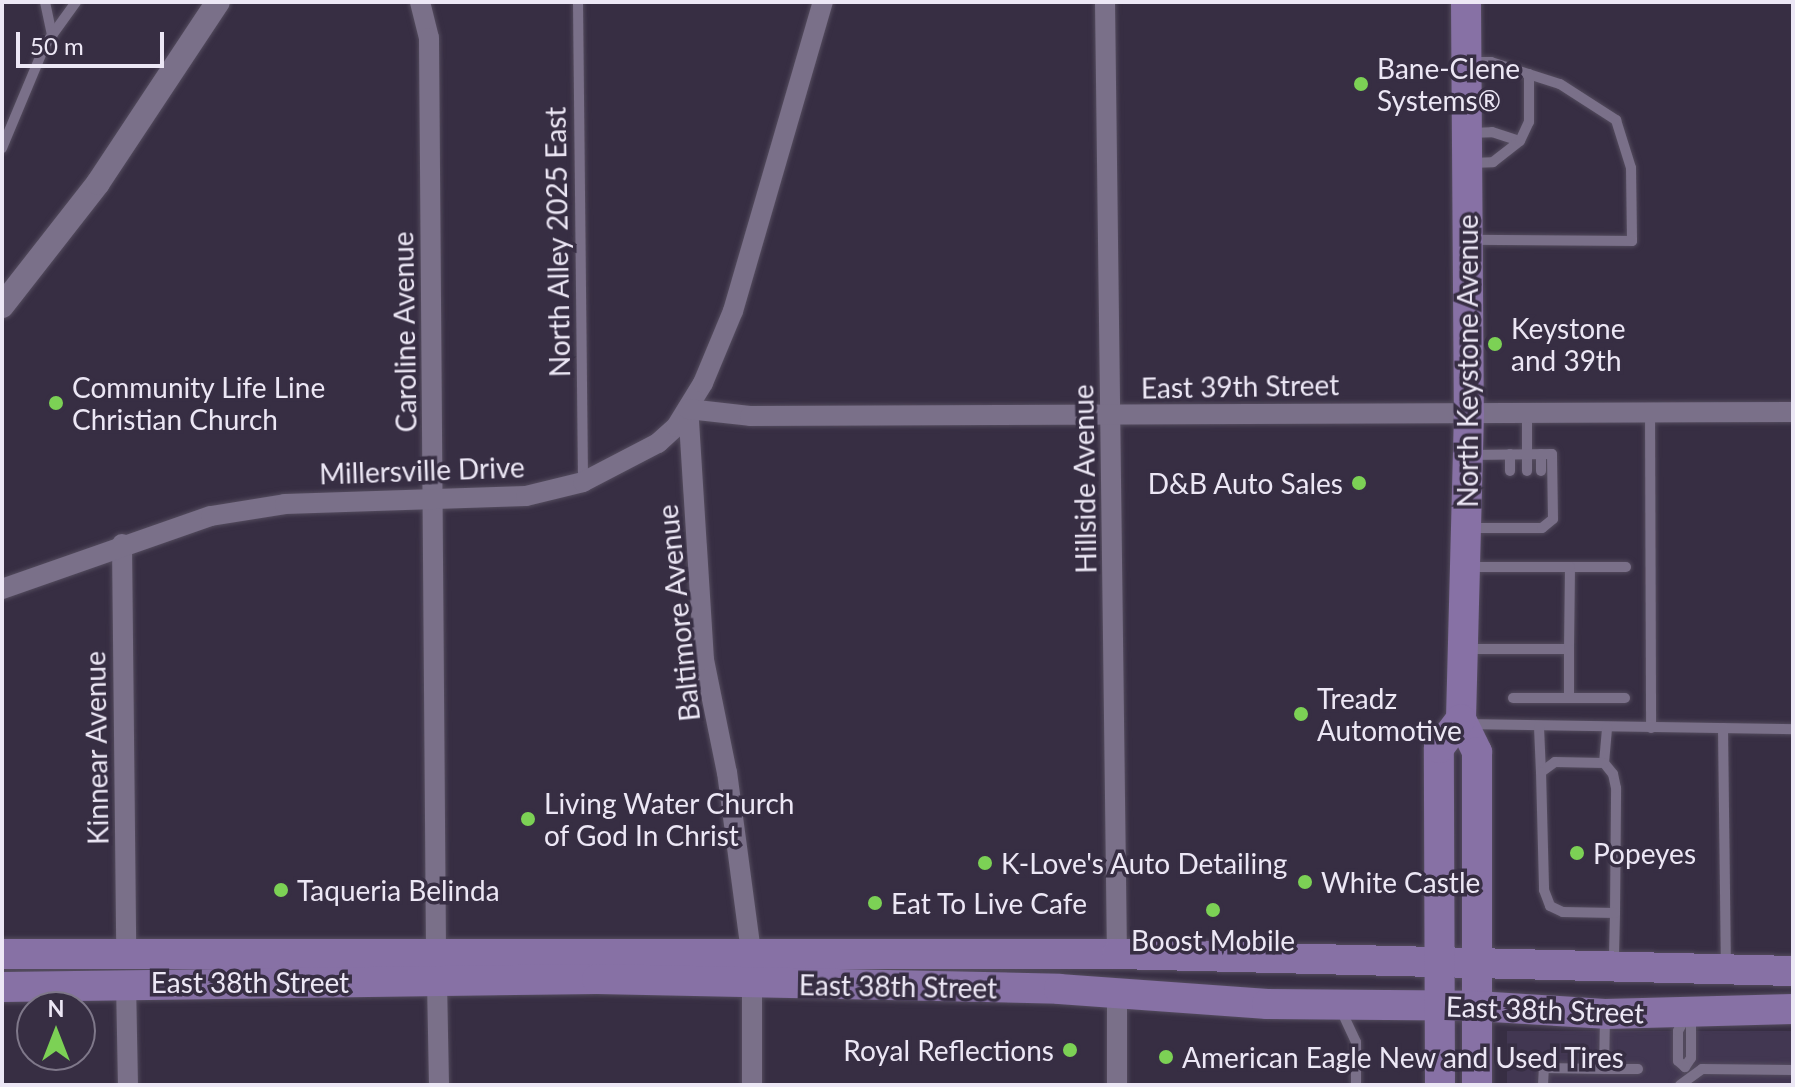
<!DOCTYPE html>
<html>
<head>
<meta charset="utf-8">
<style>
	body { margin:0 }
	#map { position:relative; width:1795px; height:1087px; overflow:hidden; background:#372e43; font-family:Lato,sans-serif }
	div>[style] { position:absolute }
	.built>* { inset:0; background:#423752; transform-origin:0 0 }
	.roads { filter:drop-shadow(0 0 2px #544c5e) drop-shadow(0 0 2px #544c5e) }
	.service>* { height:10px; margin:-5px; padding:0 5px; transform-origin:5px; border-radius:5px; background:#7a7089 }
	.minor>* { height:20px; margin:-10px; padding:0 10px; transform-origin:10px; border-radius:10px; background:#7a7089 }
	.tertiary>* { height:24px; margin:-12px; padding:0 12px; transform-origin:12px; border-radius:12px; background:#7a7089 }
	.primary>* { height:30px; margin:-15px; padding:0 15px; transform-origin:15px; border-radius:15px; background:#8771a5 }
	.dots>* { width:22px; height:22px; translate:-50% -50%; box-sizing:border-box; border:4px solid #372e43; border-radius:50% }
	span { translate:-50% -50%; white-space:nowrap; text-align:center; line-height:1.15; -webkit-text-stroke:7px #372e43; paint-order:stroke }
	.poi-label { font-size:28px; color:#ece7f5 }
	.left { translate:0 -50%; text-align:left }
	.right { translate:-100% -50%; text-align:right }
	.street-label { font-size:28px; color:#ece7f5 }
	.frame { position:absolute; inset:0; border:4px solid #ece7f5; pointer-events:none }
	.north { position:absolute; left:16px; top:991px; width:80px; height:80px; box-sizing:border-box; background:#372e43; border:2px solid #7f788a; border-radius:50%; rotate:0deg; font-size:22px; font-weight:700; line-height:32px; text-align:center; color:#ece7f5 }
	.north::after { content:''; display:block; margin:auto; width:28px; height:36px; background:#7cd155; clip-path:polygon(50% 0,100% 100%,50% 72%,0 100%) }
	.scale { position:absolute; left:16px; top:32px; width:148px; height:36px; box-sizing:border-box; border:4px solid #ece7f5; border-top:0; padding-left:10px; font-size:24px; line-height:28px; white-space:nowrap; color:#ece7f5; -webkit-text-stroke:6px #372e43; paint-order:stroke }
</style>
</head>
<body>
<div id="map">
	<div class="built">
		<div style="left:1793px;top:1031px;width:54px;height:286px;rotate:90deg"></div>
	</div>
	<div class="roads">
		<div class="service">
			<div style="left:45px;top:2px;width:35px;rotate:78deg"></div>
			<div style="left:578px;top:2px;width:480px;rotate:89.4deg"></div>
			<div style="left:1469px;top:62px;width:22px"></div>
			<div style="left:1491px;top:62px;width:72px;rotate:17.7deg"></div>
			<div style="left:1560px;top:84px;width:67px;rotate:32.7deg"></div>
			<div style="left:1616px;top:120px;width:50px;rotate:72.6deg"></div>
			<div style="left:1631px;top:168px;width:73px;rotate:89.2deg"></div>
			<div style="left:1632px;top:241px;width:160px;rotate:-179.6deg"></div>
			<div style="left:1469px;top:133px;width:23px;rotate:-2deg"></div>
			<div style="left:1492px;top:132px;width:29px;rotate:18deg"></div>
			<div style="left:2px;top:148px;width:112px;rotate:-67.3deg"></div>
			<div style="left:45px;top:45px;width:53px;rotate:-54.2deg"></div>
			<div style="left:1470px;top:163px;width:23px;rotate:-2deg"></div>
			<div style="left:1493px;top:162px;width:34px;rotate:-38deg"></div>
			<div style="left:1520px;top:141px;width:21px;rotate:-65deg"></div>
			<div style="left:1529px;top:122px;width:48px;rotate:-90deg"></div>
			<div style="left:1650px;top:412px;width:316px;rotate:89.8deg"></div>
			<div style="left:1510px;top:471px;width:17px;rotate:-90deg"></div>
			<div style="left:1527px;top:471px;width:58px;rotate:-90deg"></div>
			<div style="left:1541px;top:471px;width:17px;rotate:-90deg"></div>
			<div style="left:1467px;top:528px;width:75px"></div>
			<div style="left:1542px;top:528px;width:14px;rotate:-39deg"></div>
			<div style="left:1553px;top:519px;width:65px;rotate:-90.9deg"></div>
			<div style="left:1552px;top:454px;width:82px;rotate:179.3deg"></div>
			<div style="left:1570px;top:567px;width:56px"></div>
			<div style="left:1465px;top:649px;width:104px"></div>
			<div style="left:1569px;top:649px;width:82px;rotate:-89.3deg"></div>
			<div style="left:1570px;top:567px;width:102px;rotate:180deg"></div>
			<div style="left:1569px;top:649px;width:49px;rotate:90deg"></div>
			<div style="left:1513px;top:698px;width:112px"></div>
			<div style="left:1469px;top:724px;width:324px;rotate:0.9deg"></div>
			<div style="left:1539px;top:727px;width:45px;rotate:87.5deg"></div>
			<div style="left:1723px;top:728px;width:240px;rotate:89.3deg"></div>
			<div style="left:1604px;top:763px;width:36px;rotate:-85deg"></div>
			<div style="left:1614px;top:963px;width:8px;rotate:-90deg"></div>
			<div style="left:1614px;top:955px;width:42px;rotate:-88.6deg"></div>
			<div style="left:1615px;top:913px;width:125px;rotate:-89.5deg"></div>
			<div style="left:1616px;top:788px;width:14px;rotate:-102deg"></div>
			<div style="left:1613px;top:774px;width:14px;rotate:-129deg"></div>
			<div style="left:1604px;top:763px;width:49px;rotate:-178.8deg"></div>
			<div style="left:1555px;top:762px;width:17px;rotate:144deg"></div>
			<div style="left:1541px;top:772px;width:118px;rotate:88.5deg"></div>
			<div style="left:1544px;top:890px;width:17px;rotate:69deg"></div>
			<div style="left:1550px;top:906px;width:14px;rotate:25deg"></div>
			<div style="left:1563px;top:912px;width:52px;rotate:1.1deg"></div>
			<div style="left:1341px;top:1010px;width:35px;rotate:65deg"></div>
			<div style="left:1356px;top:1042px;width:43px;rotate:90deg"></div>
			<div style="left:1684px;top:1019px;width:9px;rotate:41deg"></div>
			<div style="left:1691px;top:1025px;width:33px;rotate:90deg"></div>
			<div style="left:1691px;top:1058px;width:11px;rotate:124deg"></div>
			<div style="left:1685px;top:1067px;width:9px;rotate:-139deg"></div>
			<div style="left:1678px;top:1061px;width:30px;rotate:-90deg"></div>
			<div style="left:1678px;top:1031px;width:13px;rotate:-61deg"></div>
			<div style="left:1604px;top:1069px;width:34px"></div>
			<div style="left:1543px;top:1085px;width:17px;rotate:-87deg"></div>
			<div style="left:1544px;top:1068px;width:60px;rotate:1deg"></div>
			<div style="left:1604px;top:1069px;width:53px;rotate:-88.9deg"></div>
			<div style="left:1680px;top:1085px;width:27px;rotate:-36deg"></div>
			<div style="left:1702px;top:1069px;width:91px;rotate:0.6deg"></div>
		</div>
		<div class="minor">
			<div style="left:420px;top:2px;width:37px;rotate:76deg"></div>
			<div style="left:429px;top:38px;width:912px;rotate:89.56deg"></div>
			<div style="left:1105px;top:2px;width:952px;rotate:89.28deg"></div>
			<div style="left:122px;top:544px;width:407px;rotate:89.4deg"></div>
			<div style="left:2px;top:589px;width:221px;rotate:-19.3deg"></div>
			<div style="left:211px;top:516px;width:75px;rotate:-9.2deg"></div>
			<div style="left:285px;top:504px;width:241px;rotate:-1.9deg"></div>
			<div style="left:526px;top:496px;width:59px;rotate:-13.8deg"></div>
			<div style="left:583px;top:482px;width:85px;rotate:-27.5deg"></div>
			<div style="left:658px;top:443px;width:24px;rotate:-42deg"></div>
			<div style="left:676px;top:427px;width:52px;rotate:-58.5deg"></div>
			<div style="left:703px;top:383px;width:78px;rotate:-67.4deg"></div>
			<div style="left:733px;top:311px;width:322px;rotate:-73.8deg"></div>
			<div style="left:751px;top:952px;width:181px;rotate:-97.6deg"></div>
			<div style="left:727px;top:773px;width:115px;rotate:-101.5deg"></div>
			<div style="left:704px;top:660px;width:252px;rotate:-93.6deg"></div>
			<div style="left:688px;top:409px;width:62px;rotate:6.4deg"></div>
			<div style="left:750px;top:416px;width:1043px;rotate:-0.22deg"></div>
			<div style="left:437px;top:981px;width:104px;rotate:88.9deg"></div>
			<div style="left:126px;top:982px;width:103px;rotate:88.9deg"></div>
			<div style="left:752px;top:982px;width:103px;rotate:90deg"></div>
			<div style="left:1117px;top:1085px;width:90px;rotate:-90deg"></div>
		</div>
		<div class="tertiary">
			<div style="left:2px;top:306px;width:156px;rotate:-52deg"></div>
			<div style="left:98px;top:183px;width:217px;rotate:-56.5deg"></div>
		</div>
		<div class="primary">
			<div style="left:1466px;top:2px;width:411px;rotate:89.6deg"></div>
			<div style="left:1469px;top:413px;width:306px;rotate:91.5deg"></div>
			<div style="left:1461px;top:719px;width:37px;rotate:64deg"></div>
			<div style="left:1477px;top:752px;width:333px;rotate:90deg"></div>
			<div style="left:2px;top:954px;width:1115px"></div>
			<div style="left:1117px;top:954px;width:676px;rotate:1.44deg"></div>
			<div style="left:2px;top:987px;width:595px;rotate:-0.77deg"></div>
			<div style="left:597px;top:979px;width:462px;rotate:1.2deg"></div>
			<div style="left:1059px;top:989px;width:209px;rotate:4.1deg"></div>
			<div style="left:1267px;top:1004px;width:209px;rotate:0.5deg"></div>
			<div style="left:1476px;top:1006px;width:129px;rotate:3.5deg"></div>
			<div style="left:1605px;top:1014px;width:188px;rotate:-1.5deg"></div>
			<div style="left:1440px;top:1085px;width:337px;rotate:-90.2deg"></div>
			<div style="left:1439px;top:748px;width:36px;rotate:-53deg"></div>
		</div>
	</div>
	<div class="dots">
		<div style="left:1361px;top:84px;background:#7cd155"></div>
		<div style="left:1495px;top:344px;background:#7cd155"></div>
		<div style="left:56px;top:403px;background:#7cd155"></div>
		<div style="left:1359px;top:483px;background:#7cd155"></div>
		<div style="left:1301px;top:714px;background:#7cd155"></div>
		<div style="left:528px;top:819px;background:#7cd155"></div>
		<div style="left:1577px;top:853px;background:#7cd155"></div>
		<div style="left:985px;top:863px;background:#7cd155"></div>
		<div style="left:1305px;top:882px;background:#7cd155"></div>
		<div style="left:281px;top:890px;background:#7cd155"></div>
		<div style="left:875px;top:903px;background:#7cd155"></div>
		<div style="left:1213px;top:910px;background:#7cd155"></div>
		<div style="left:1070px;top:1050px;background:#7cd155"></div>
		<div style="left:1166px;top:1057px;background:#7cd155"></div>
	</div>
	<div class="poi-label">
		<span class="left" style="left:1377px;top:84px">Bane-Clene<br>Systems®</span>
		<span class="left" style="left:1511px;top:344px">Keystone<br>and 39th</span>
		<span class="left" style="left:72px;top:403px">Community Life Line<br>Christian Church</span>
		<span class="right" style="left:1343px;top:483px">D&amp;B Auto Sales</span>
		<span class="left" style="left:1317px;top:714px">Treadz<br>Automotive</span>
		<span class="left" style="left:544px;top:819px">Living Water Church<br>of God In Christ</span>
		<span class="left" style="left:1593px;top:853px">Popeyes</span>
		<span class="left" style="left:1001px;top:863px">K-Love's Auto Detailing</span>
		<span class="left" style="left:1321px;top:882px">White Castle</span>
		<span class="left" style="left:297px;top:890px">Taqueria Belinda</span>
		<span class="left" style="left:891px;top:903px">Eat To Live Cafe</span>
		<span style="left:1213px;top:940px">Boost Mobile</span>
		<span class="right" style="left:1054px;top:1050px">Royal Reflections</span>
		<span class="left" style="left:1182px;top:1057px">American Eagle New and Used Tires</span>
	</div>
	<div class="street-label">
		<span style="left:557px;top:242px;rotate:-91deg">North Alley 2025 East</span>
		<span style="left:404px;top:332px;rotate:-91deg">Caroline Avenue</span>
		<span style="left:1467px;top:361px;rotate:-90deg">North Keystone Avenue</span>
		<span style="left:1240px;top:386px;rotate:-1deg">East 39th Street</span>
		<span style="left:422px;top:470px;rotate:-2deg">Millersville Drive</span>
		<span style="left:1084px;top:479px;rotate:-91deg">Hillside Avenue</span>
		<span style="left:678px;top:613px;rotate:-96deg">Baltimore Avenue</span>
		<span style="left:96px;top:748px;rotate:-91deg">Kinnear Avenue</span>
		<span style="left:250px;top:982px">East 38th Street</span>
		<span style="left:898px;top:986px;rotate:1deg">East 38th Street</span>
		<span style="left:1545px;top:1009px;rotate:2deg">East 38th Street</span>
	</div>
	<div class="frame"></div>
	<div class="north">N</div>
	<div class="scale">50 m</div>
</div>
</body>
</html>
